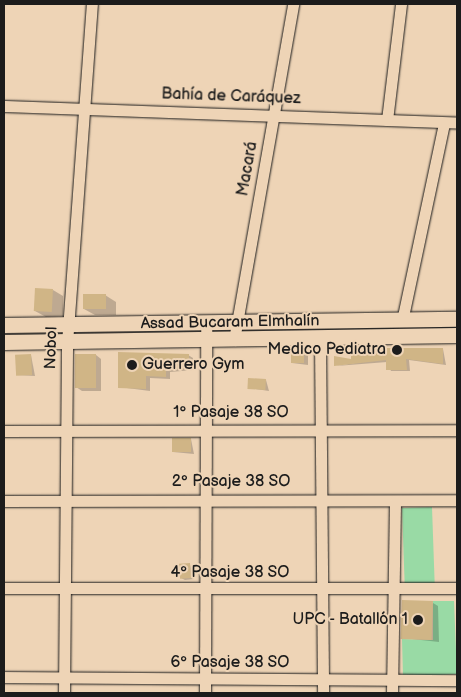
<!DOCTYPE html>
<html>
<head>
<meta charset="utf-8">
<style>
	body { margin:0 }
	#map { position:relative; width:461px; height:697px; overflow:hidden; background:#eed4b6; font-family:"Balsamiq Sans",sans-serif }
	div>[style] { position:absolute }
	.green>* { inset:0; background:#99daa5; transform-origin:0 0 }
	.shadow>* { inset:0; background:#0003 }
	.building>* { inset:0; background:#d0b586; transform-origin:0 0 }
	.roads { filter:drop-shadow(0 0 1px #1c1c1c) drop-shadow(0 0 1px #1c1c1c) }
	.minor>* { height:11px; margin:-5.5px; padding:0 5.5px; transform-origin:5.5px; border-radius:5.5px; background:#eed4b6 }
	.secondary>* { height:15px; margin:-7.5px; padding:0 7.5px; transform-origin:7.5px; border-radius:7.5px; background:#eed4b6 }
	.dots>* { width:14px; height:14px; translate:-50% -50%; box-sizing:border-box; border:2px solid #eed4b6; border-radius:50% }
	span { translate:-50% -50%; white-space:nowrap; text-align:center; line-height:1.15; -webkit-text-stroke:4px #eed4b6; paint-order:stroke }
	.street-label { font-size:16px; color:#1c1c1c }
	.poi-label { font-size:16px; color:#1c1c1c }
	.right { translate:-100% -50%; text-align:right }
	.left { translate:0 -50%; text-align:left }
	.frame { position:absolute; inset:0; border:5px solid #1c1c1c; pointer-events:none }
</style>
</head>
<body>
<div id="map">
	<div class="green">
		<div style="left:432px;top:507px;width:79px;height:30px;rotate:88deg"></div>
		<div style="clip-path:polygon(433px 601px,454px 601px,457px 674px,403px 677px,402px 639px,433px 640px)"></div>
	</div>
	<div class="shadow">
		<div style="clip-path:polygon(53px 290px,63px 296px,63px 316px,46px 317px,35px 311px)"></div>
		<div style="clip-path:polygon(105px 295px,116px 302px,116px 315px,95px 315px,84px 309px)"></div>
		<div style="clip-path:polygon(443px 349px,446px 365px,409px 360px,410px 371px,391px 371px,387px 362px,336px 366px)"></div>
		<div style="clip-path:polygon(292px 351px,308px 353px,308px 365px,292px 363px)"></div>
		<div style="clip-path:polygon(31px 355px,35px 376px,17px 375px,17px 356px)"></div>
		<div style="clip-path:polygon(96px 355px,101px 359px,101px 391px,82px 391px,76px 387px)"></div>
		<div style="clip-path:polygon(188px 355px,193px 358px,193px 370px,170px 372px,170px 379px,150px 378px,150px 391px,119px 387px)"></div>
		<div style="clip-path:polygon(266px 380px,269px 391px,249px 388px)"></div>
		<div style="clip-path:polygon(191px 439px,194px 454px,173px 452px)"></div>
		<div style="clip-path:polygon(190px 565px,194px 579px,185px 580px,181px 578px)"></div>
		<div style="clip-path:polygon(433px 603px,438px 606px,439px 642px,403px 638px)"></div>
	</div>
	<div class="building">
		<div style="left:35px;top:288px;width:18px;height:23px;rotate:3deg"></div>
		<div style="left:83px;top:294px;width:23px;height:15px"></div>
		<div style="clip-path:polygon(370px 348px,443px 348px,443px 364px,406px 359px,407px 370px,386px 370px,386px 360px,334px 366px,334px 356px,351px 359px,351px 350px)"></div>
		<div style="left:291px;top:350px;width:13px;height:13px"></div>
		<div style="clip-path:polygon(118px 352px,189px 354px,189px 368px,166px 370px,166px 377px,146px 376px,146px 389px,118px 388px)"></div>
		<div style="left:31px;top:354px;width:21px;height:16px;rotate:87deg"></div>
		<div style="left:75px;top:354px;width:21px;height:34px"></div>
		<div style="left:248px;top:378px;width:18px;height:11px;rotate:3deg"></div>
		<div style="left:172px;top:438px;width:19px;height:14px"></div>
		<div style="left:190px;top:563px;width:15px;height:11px;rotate:86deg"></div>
		<div style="left:402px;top:600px;width:31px;height:39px;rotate:2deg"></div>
	</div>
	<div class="roads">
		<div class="minor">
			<div style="left:4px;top:106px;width:453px;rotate:2.1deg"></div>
			<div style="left:387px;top:120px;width:117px;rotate:-83.1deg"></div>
			<div style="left:402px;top:321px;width:202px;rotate:-78deg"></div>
			<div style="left:320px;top:339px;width:354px;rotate:89.5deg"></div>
			<div style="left:234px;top:340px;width:341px;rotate:-80deg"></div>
			<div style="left:4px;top:431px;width:453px;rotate:-0.1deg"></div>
			<div style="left:4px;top:501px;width:453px;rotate:-0.1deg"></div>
			<div style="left:4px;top:588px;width:453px"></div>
			<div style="left:4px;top:677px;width:453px;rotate:0.4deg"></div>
			<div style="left:64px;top:693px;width:350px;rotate:-89.5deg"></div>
			<div style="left:67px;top:343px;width:340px;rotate:-85.8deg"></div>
			<div style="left:205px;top:693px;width:369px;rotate:-89.8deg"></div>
			<div style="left:392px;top:693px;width:192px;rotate:-89.1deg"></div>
		</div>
		<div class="secondary">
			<div style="left:4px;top:325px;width:453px;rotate:-0.8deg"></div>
			<div style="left:4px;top:342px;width:453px;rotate:-0.9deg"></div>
		</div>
	</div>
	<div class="dots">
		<div style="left:397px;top:350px;background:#1c1c1c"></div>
		<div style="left:132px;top:365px;background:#1c1c1c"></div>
		<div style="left:418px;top:620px;background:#1c1c1c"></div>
	</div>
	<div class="street-label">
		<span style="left:231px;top:97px;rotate:2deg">Bahía de Caráquez</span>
		<span style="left:248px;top:169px;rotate:-80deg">Macará</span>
		<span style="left:230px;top:323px;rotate:-1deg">Assad Bucaram Elmhalín</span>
		<span style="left:52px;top:348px;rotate:-88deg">Nobol</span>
		<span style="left:231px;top:413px">1º Pasaje 38 SO</span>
		<span style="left:231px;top:482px">2º Pasaje 38 SO</span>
		<span style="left:230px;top:573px">4º Pasaje 38 SO</span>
		<span style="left:230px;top:663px">6º Pasaje 38 SO</span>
	</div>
	<div class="poi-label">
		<span class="right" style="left:386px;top:350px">Medico Pediatra</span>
		<span class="left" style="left:142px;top:365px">Guerrero Gym</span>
		<span class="right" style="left:408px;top:620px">UPC - Batallón 1</span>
	</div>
	<div class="frame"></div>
</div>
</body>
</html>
